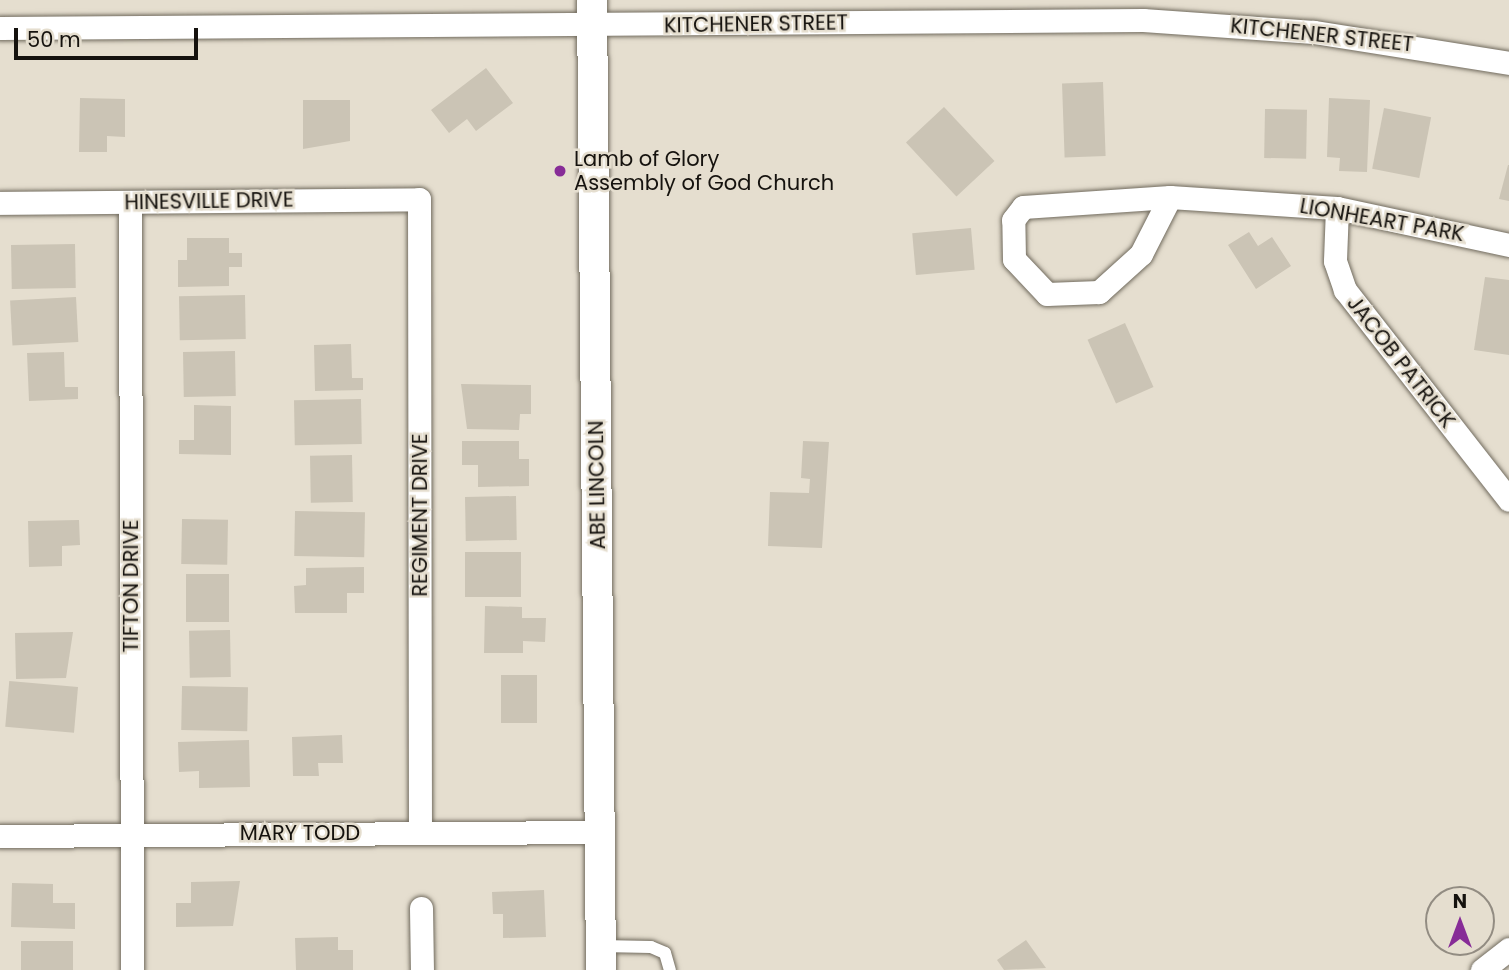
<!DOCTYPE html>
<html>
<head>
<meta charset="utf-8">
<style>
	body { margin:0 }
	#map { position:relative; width:1509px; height:970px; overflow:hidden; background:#e5decf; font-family:Poppins,sans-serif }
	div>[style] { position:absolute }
	.building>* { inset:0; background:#cbc4b5; transform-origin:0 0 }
	.roads { filter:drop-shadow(0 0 2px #716b5e) drop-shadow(0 0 2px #716b5e) }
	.service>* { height:12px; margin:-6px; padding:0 6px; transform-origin:6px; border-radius:6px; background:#fff }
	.minor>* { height:23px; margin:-11.5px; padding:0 11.5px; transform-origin:11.5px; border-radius:11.5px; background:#fff }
	.tertiary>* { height:30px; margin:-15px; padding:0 15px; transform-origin:15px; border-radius:15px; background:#fff }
	.dots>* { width:19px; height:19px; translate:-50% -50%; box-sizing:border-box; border:4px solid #e5decf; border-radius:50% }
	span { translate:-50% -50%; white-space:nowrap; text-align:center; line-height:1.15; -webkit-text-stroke:5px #e5decf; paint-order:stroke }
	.street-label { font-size:21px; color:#15120e }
	.poi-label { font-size:21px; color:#15120e }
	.left { translate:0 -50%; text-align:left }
	.north { position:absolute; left:1425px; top:886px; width:70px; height:70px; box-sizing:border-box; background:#e5decf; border:2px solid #928c82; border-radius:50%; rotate:0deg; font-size:19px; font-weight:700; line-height:28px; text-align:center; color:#15120e }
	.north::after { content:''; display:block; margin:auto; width:24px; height:32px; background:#872c97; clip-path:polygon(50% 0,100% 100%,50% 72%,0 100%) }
	.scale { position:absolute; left:14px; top:28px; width:184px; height:32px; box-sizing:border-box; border:4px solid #15120e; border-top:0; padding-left:9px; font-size:21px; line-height:24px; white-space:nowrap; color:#15120e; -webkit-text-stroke:5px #e5decf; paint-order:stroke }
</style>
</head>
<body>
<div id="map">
	<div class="building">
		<div style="clip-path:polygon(486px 68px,513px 103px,476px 131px,467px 119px,449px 133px,431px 110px)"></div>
		<div style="left:1103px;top:82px;width:74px;height:41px;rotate:88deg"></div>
		<div style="clip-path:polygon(80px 98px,125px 99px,125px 137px,107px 136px,107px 152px,79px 152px)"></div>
		<div style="clip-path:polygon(1329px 98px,1370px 100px,1367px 172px,1339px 171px,1340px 158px,1327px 157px)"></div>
		<div style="clip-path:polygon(303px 100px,350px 100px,350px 141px,303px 149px)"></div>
		<div style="left:944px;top:107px;width:74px;height:52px;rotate:47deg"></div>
		<div style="left:1384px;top:108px;width:48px;height:62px;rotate:11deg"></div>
		<div style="left:1265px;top:109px;width:42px;height:49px;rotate:1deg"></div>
		<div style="clip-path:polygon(1508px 165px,1509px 165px,1509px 201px,1499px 199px)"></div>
		<div style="left:971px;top:228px;width:42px;height:59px;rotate:85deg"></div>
		<div style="clip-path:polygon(1249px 232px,1258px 246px,1272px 237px,1291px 266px,1256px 289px,1228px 245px)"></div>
		<div style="clip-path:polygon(187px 238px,229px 238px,229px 253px,242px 253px,242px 267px,229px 267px,229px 286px,178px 287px,178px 260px,187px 260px)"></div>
		<div style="left:75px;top:244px;width:44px;height:64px;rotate:89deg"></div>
		<div style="clip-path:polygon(1485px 277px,1509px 280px,1509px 355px,1474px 350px)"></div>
		<div style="left:245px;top:295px;width:44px;height:66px;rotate:89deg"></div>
		<div style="left:76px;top:297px;width:45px;height:66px;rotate:87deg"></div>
		<div style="left:1125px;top:323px;width:70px;height:41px;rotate:66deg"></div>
		<div style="clip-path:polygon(351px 344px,352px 378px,363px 378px,363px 390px,315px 391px,314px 345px)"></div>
		<div style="left:235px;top:351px;width:45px;height:52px;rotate:89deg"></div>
		<div style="clip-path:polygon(64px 352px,65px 387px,78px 387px,78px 399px,29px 401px,27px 353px)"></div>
		<div style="clip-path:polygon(461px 384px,531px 385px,531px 414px,520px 414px,519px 430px,467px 429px)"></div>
		<div style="left:361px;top:399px;width:45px;height:67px;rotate:89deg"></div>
		<div style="clip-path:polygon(194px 405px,231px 406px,231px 455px,179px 454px,179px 440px,194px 440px)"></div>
		<div style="clip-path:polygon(462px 441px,519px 441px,519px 459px,529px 459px,529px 486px,478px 487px,478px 465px,462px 465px)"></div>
		<div style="clip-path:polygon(803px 441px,829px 442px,822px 548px,768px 546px,770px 492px,809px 493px,810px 479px,801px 478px)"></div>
		<div style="left:352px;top:455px;width:47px;height:42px;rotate:89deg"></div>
		<div style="left:516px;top:496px;width:44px;height:51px;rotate:89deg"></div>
		<div style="left:295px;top:511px;width:70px;height:45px;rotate:1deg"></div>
		<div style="left:182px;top:519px;width:46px;height:45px;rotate:1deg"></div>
		<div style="clip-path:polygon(79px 520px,80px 545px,62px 546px,62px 566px,29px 567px,28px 521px)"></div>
		<div style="left:465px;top:552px;width:56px;height:45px"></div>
		<div style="clip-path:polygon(364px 567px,364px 593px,347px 593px,347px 613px,295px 613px,294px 586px,306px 585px,306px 568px)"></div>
		<div style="left:186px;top:574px;width:43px;height:48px"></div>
		<div style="clip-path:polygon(485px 606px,522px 607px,522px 618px,546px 618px,545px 642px,523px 641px,523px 653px,484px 653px)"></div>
		<div style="left:230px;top:630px;width:47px;height:41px;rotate:89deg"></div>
		<div style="clip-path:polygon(73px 632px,66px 678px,16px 679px,15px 633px)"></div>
		<div style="left:501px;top:675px;width:36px;height:48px"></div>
		<div style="left:182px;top:686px;width:66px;height:44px;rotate:1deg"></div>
		<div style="left:78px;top:687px;width:46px;height:69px;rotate:95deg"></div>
		<div style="clip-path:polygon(342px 735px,343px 763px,318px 763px,319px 776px,293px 776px,292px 737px)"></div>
		<div style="clip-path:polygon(249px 740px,250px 787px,199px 788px,199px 771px,179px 772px,178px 742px)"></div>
		<div style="clip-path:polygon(240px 881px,233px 926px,176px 927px,176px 903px,191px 903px,191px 882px)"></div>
		<div style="clip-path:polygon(12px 883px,53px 884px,53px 903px,75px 903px,75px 929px,11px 927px)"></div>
		<div style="clip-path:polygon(544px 890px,546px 937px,503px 938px,503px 914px,493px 914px,492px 892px)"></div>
		<div style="clip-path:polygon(338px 937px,338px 950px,353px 950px,353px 970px,296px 970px,295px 938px)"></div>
		<div style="clip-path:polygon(1026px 940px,1046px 968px,1004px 970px,997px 960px)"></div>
		<div style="left:73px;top:941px;width:29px;height:52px;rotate:90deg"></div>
	</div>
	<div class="roads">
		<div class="service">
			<div style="left:601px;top:946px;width:50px;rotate:1.1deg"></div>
			<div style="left:651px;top:947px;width:15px;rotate:23deg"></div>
			<div style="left:665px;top:953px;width:18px;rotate:74deg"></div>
		</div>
		<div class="minor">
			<div style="left:0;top:28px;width:1143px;rotate:-0.4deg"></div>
			<div style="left:1143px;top:20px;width:171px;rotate:4deg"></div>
			<div style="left:1314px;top:32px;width:197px;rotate:9deg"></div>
			<div style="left:1170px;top:197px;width:64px;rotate:117deg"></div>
			<div style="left:1141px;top:254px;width:57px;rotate:137.9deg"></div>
			<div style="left:1099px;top:292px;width:52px;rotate:177.8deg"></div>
			<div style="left:1047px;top:294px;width:48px;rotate:-133.3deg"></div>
			<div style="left:1014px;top:259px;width:39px;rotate:-91deg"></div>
			<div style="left:1013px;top:220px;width:16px;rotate:-52deg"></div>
			<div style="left:1023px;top:207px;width:147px;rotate:-3.9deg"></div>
			<div style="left:1170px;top:197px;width:167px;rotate:3.8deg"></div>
			<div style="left:1337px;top:208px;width:176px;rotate:12.1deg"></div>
			<div style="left:130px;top:202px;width:768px;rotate:89.85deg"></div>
			<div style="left:0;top:203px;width:419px;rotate:-0.5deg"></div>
			<div style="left:419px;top:199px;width:633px;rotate:89.91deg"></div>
			<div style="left:1337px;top:208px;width:53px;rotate:92.2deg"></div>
			<div style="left:1335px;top:261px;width:31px;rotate:71deg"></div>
			<div style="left:1345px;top:290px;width:266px;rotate:52deg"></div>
			<div style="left:0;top:836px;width:601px;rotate:-0.38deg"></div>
			<div style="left:421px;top:908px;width:62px;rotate:89.1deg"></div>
			<div style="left:1482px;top:970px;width:34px;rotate:-38deg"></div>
		</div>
		<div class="tertiary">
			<div style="left:592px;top:0;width:970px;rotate:89.47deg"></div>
		</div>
	</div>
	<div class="dots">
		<div style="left:560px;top:171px;background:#872c97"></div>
	</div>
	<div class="street-label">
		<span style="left:756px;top:24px;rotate:-1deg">KITCHENER STREET</span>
		<span style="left:1322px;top:35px;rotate:6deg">KITCHENER STREET</span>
		<span style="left:209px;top:201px;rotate:-1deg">HINESVILLE DRIVE</span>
		<span style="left:1382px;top:220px;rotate:10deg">LIONHEART PARK</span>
		<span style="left:1401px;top:362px;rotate:52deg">JACOB PATRICK</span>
		<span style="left:597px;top:485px;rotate:-91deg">ABE LINCOLN</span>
		<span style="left:420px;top:515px;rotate:-90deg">REGIMENT DRIVE</span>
		<span style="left:131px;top:586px;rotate:-90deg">TIFTON DRIVE</span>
		<span style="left:300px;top:833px">MARY TODD</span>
	</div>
	<div class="poi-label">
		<span class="left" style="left:574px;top:171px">Lamb of Glory<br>Assembly of God Church</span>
	</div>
	<div class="north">N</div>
	<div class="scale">50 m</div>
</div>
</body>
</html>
